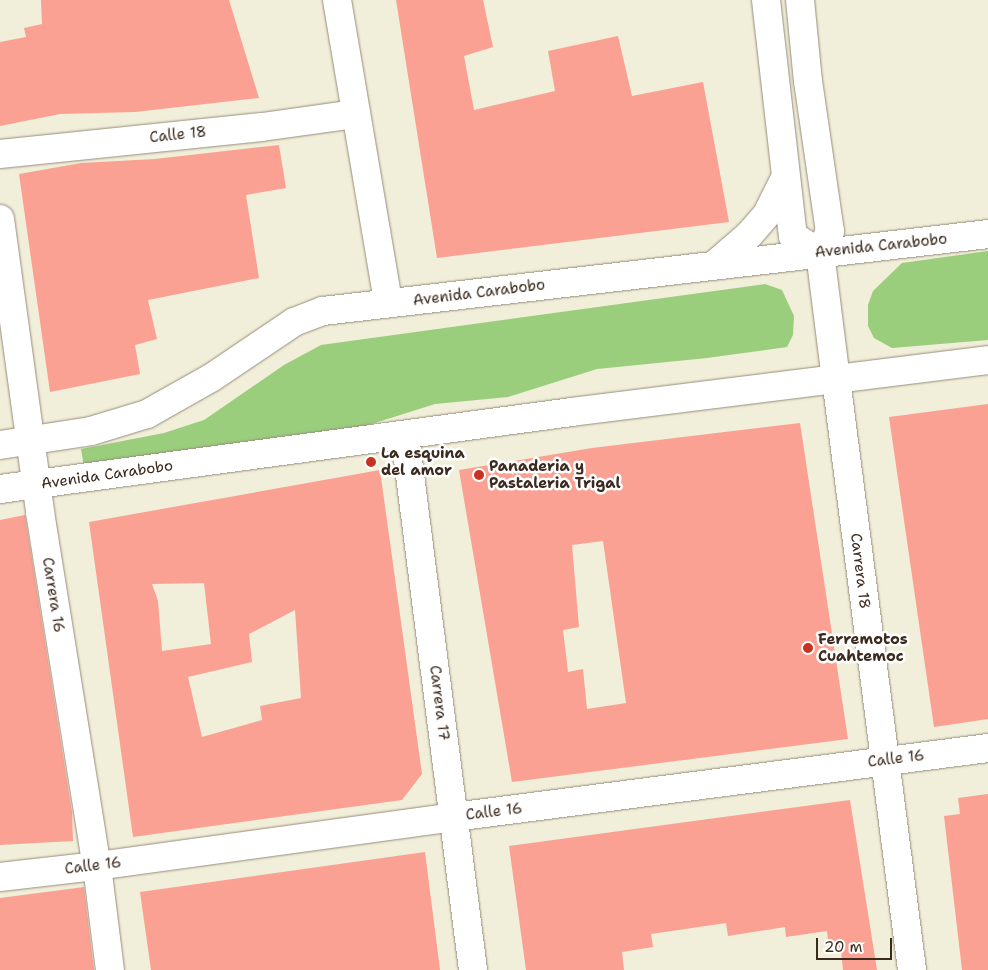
<!DOCTYPE html>
<html>
<head>
<meta charset="utf-8">
<style>
	body { margin:0 }
	#map { position:relative; width:988px; height:970px; overflow:hidden; background:#f1eed9; font-family:"Shantell Sans",sans-serif }
	div>[style] { position:absolute }
	.green>* { inset:0; background:#9acd7c }
	.building>* { inset:0; background:#faa193 }
	.roads { filter:drop-shadow(0 0 1px #968c7c) drop-shadow(0 0 1px #968c7c) }
	.minor>* { height:28px; margin:-14px; padding:0 14px; transform-origin:14px; border-radius:14px; background:#fff }
	.tertiary>* { height:28px; margin:-14px; padding:0 14px; transform-origin:14px; border-radius:14px; background:#fff }
	.secondary>* { height:28px; margin:-14px; padding:0 14px; transform-origin:14px; border-radius:14px; background:#fff }
	.dots>* { width:14px; height:14px; translate:-50% -50%; box-sizing:border-box; border:2px solid #fff; border-radius:50% }
	span { translate:-50% -50%; white-space:nowrap; text-align:center; line-height:1.15; -webkit-text-stroke:5px #fff; paint-order:stroke }
	.street-label { font-size:15px; color:#3b2a1e }
	.poi-label { font-size:15px; color:#3b2a1e; font-weight:700 }
	.left { translate:0 -50%; text-align:left }
	.scale { position:absolute; left:816px; top:938px; width:76px; height:22px; box-sizing:border-box; border:2px solid #3b2a1e; border-top:0; padding-left:6px; font-size:15px; line-height:18px; white-space:nowrap; color:#3b2a1e; -webkit-text-stroke:4px #fff; paint-order:stroke }
</style>
</head>
<body>
<div id="map">
	<div class="green">
		<div style="clip-path:polygon(988px 251px,988px 340px,892px 348px,874px 338px,868px 326px,868px 305px,873px 291px,902px 263px)"></div>
		<div style="clip-path:polygon(765px 284px,782px 290px,794px 316px,793px 335px,787px 347px,707px 358px,597px 369px,508px 397px,435px 404px,343px 433px,84px 467px,81px 449px,164px 433px,204px 420px,284px 365px,321px 345px)"></div>
	</div>
	<div class="building">
		<div style="clip-path:polygon(41px 0,229px 0,259px 98px,135px 112px,60px 114px,0 126px,0 42px,26px 37px,24px 28px,42px 24px)"></div>
		<div style="clip-path:polygon(396px 0,483px 0,493px 47px,464px 56px,474px 110px,555px 91px,548px 51px,618px 36px,632px 96px,703px 82px,729px 222px,437px 258px)"></div>
		<div style="clip-path:polygon(279px 145px,286px 188px,246px 195px,259px 278px,148px 300px,157px 339px,135px 345px,140px 374px,50px 392px,19px 174px,81px 163px,155px 159px)"></div>
		<div style="clip-path:polygon(988px 404px,988px 719px,934px 727px,889px 417px)"></div>
		<div style="clip-path:polygon(evenodd,800px 423px,848px 739px,512px 782px,459px 470px,592px 448px,800px 423px,603px 541px,626px 703px,587px 709px,583px 669px,568px 672px,563px 630px,579px 627px,572px 545px,603px 541px)"></div>
		<div style="clip-path:polygon(evenodd,380px 470px,422px 774px,402px 800px,133px 837px,89px 522px,380px 470px,204px 583px,211px 644px,162px 651px,158px 601px,152px 584px,204px 583px,380px 470px,295px 610px,301px 698px,260px 706px,262px 720px,202px 737px,188px 677px,252px 662px,249px 634px,295px 610px)"></div>
		<div style="clip-path:polygon(25px 515px,72px 812px,73px 841px,0 845px,0 520px)"></div>
		<div style="clip-path:polygon(988px 794px,988px 970px,962px 970px,944px 816px,960px 814px,958px 798px)"></div>
		<div style="clip-path:polygon(850px 800px,877px 970px,843px 970px,841px 950px,829px 951px,827px 931px,786px 937px,785px 927px,728px 936px,726px 923px,651px 934px,653px 947px,622px 952px,624px 970px,526px 970px,509px 846px)"></div>
		<div style="clip-path:polygon(425px 852px,440px 970px,151px 970px,140px 892px)"></div>
		<div style="clip-path:polygon(84px 887px,94px 970px,0 970px,0 898px)"></div>
	</div>
	<div class="roads">
		<div class="minor">
			<div style="left:337px;top:0;width:307px;rotate:80.4deg"></div>
			<div style="left:0;top:154px;width:263px;rotate:-5.9deg"></div>
			<div style="left:262px;top:127px;width:95px;rotate:-7.9deg"></div>
			<div style="left:0;top:219px;width:296px;rotate:82.2deg"></div>
			<div style="left:40px;top:512px;width:359px;rotate:80.9deg"></div>
			<div style="left:97px;top:866px;width:105px;rotate:82.9deg"></div>
			<div style="left:836px;top:379px;width:596px;rotate:82.67deg"></div>
			<div style="left:405px;top:436px;width:538px;rotate:82.74deg"></div>
			<div style="left:0;top:877px;width:98px;rotate:-6.5deg"></div>
			<div style="left:97px;top:866px;width:360px;rotate:-7.8deg"></div>
			<div style="left:454px;top:817px;width:538px;rotate:-7.36deg"></div>
		</div>
		<div class="tertiary">
			<div style="left:766px;top:0;width:238px;rotate:83.5deg"></div>
			<div style="left:793px;top:236px;width:32px;rotate:32deg"></div>
			<div style="left:800px;top:0;width:81px;rotate:84.4deg"></div>
			<div style="left:808px;top:81px;width:152px;rotate:81.7deg"></div>
			<div style="left:830px;top:231px;width:24px;rotate:114deg"></div>
			<div style="left:820px;top:253px;width:127px;rotate:82.8deg"></div>
		</div>
		<div class="secondary">
			<div style="left:713px;top:266px;width:48px;rotate:-40.7deg"></div>
			<div style="left:749px;top:235px;width:28px;rotate:-49deg"></div>
			<div style="left:767px;top:214px;width:40px;rotate:-63.4deg"></div>
			<div style="left:0;top:445px;width:92px;rotate:-8.7deg"></div>
			<div style="left:91px;top:431px;width:59px;rotate:-16.9deg"></div>
			<div style="left:147px;top:414px;width:73px;rotate:-29.4deg"></div>
			<div style="left:211px;top:378px;width:100px;rotate:-34deg"></div>
			<div style="left:294px;top:322px;width:31px;rotate:-21deg"></div>
			<div style="left:323px;top:311px;width:669px;rotate:-6.6deg"></div>
			<div style="left:0;top:489px;width:577px;rotate:-7.67deg"></div>
			<div style="left:572px;top:412px;width:419px;rotate:-7.1deg"></div>
		</div>
	</div>
	<div class="dots">
		<div style="left:371px;top:462px;background:#c8321e"></div>
		<div style="left:479px;top:475px;background:#c8321e"></div>
		<div style="left:808px;top:648px;background:#c8321e"></div>
	</div>
	<div class="street-label">
		<span style="left:178px;top:135px;rotate:-6deg">Calle 18</span>
		<span style="left:881px;top:246px;rotate:-6deg">Avenida Carabobo</span>
		<span style="left:479px;top:293px;rotate:-7deg">Avenida Carabobo</span>
		<span style="left:107px;top:475px;rotate:-8deg">Avenida Carabobo</span>
		<span style="left:860px;top:571px;rotate:83deg">Carrera 18</span>
		<span style="left:53px;top:595px;rotate:81deg">Carrera 16</span>
		<span style="left:439px;top:703px;rotate:83deg">Carrera 17</span>
		<span style="left:896px;top:759px;rotate:-7deg">Calle 16</span>
		<span style="left:494px;top:812px;rotate:-7deg">Calle 16</span>
		<span style="left:93px;top:866px;rotate:-7deg">Calle 16</span>
	</div>
	<div class="poi-label">
		<span class="left" style="left:381px;top:462px">La esquina<br>del amor</span>
		<span class="left" style="left:489px;top:475px">Panaderia y<br>Pastaleria Trigal</span>
		<span class="left" style="left:818px;top:648px">Ferremotos<br>Cuahtemoc</span>
	</div>
	<div class="scale">20 m</div>
</div>
</body>
</html>
